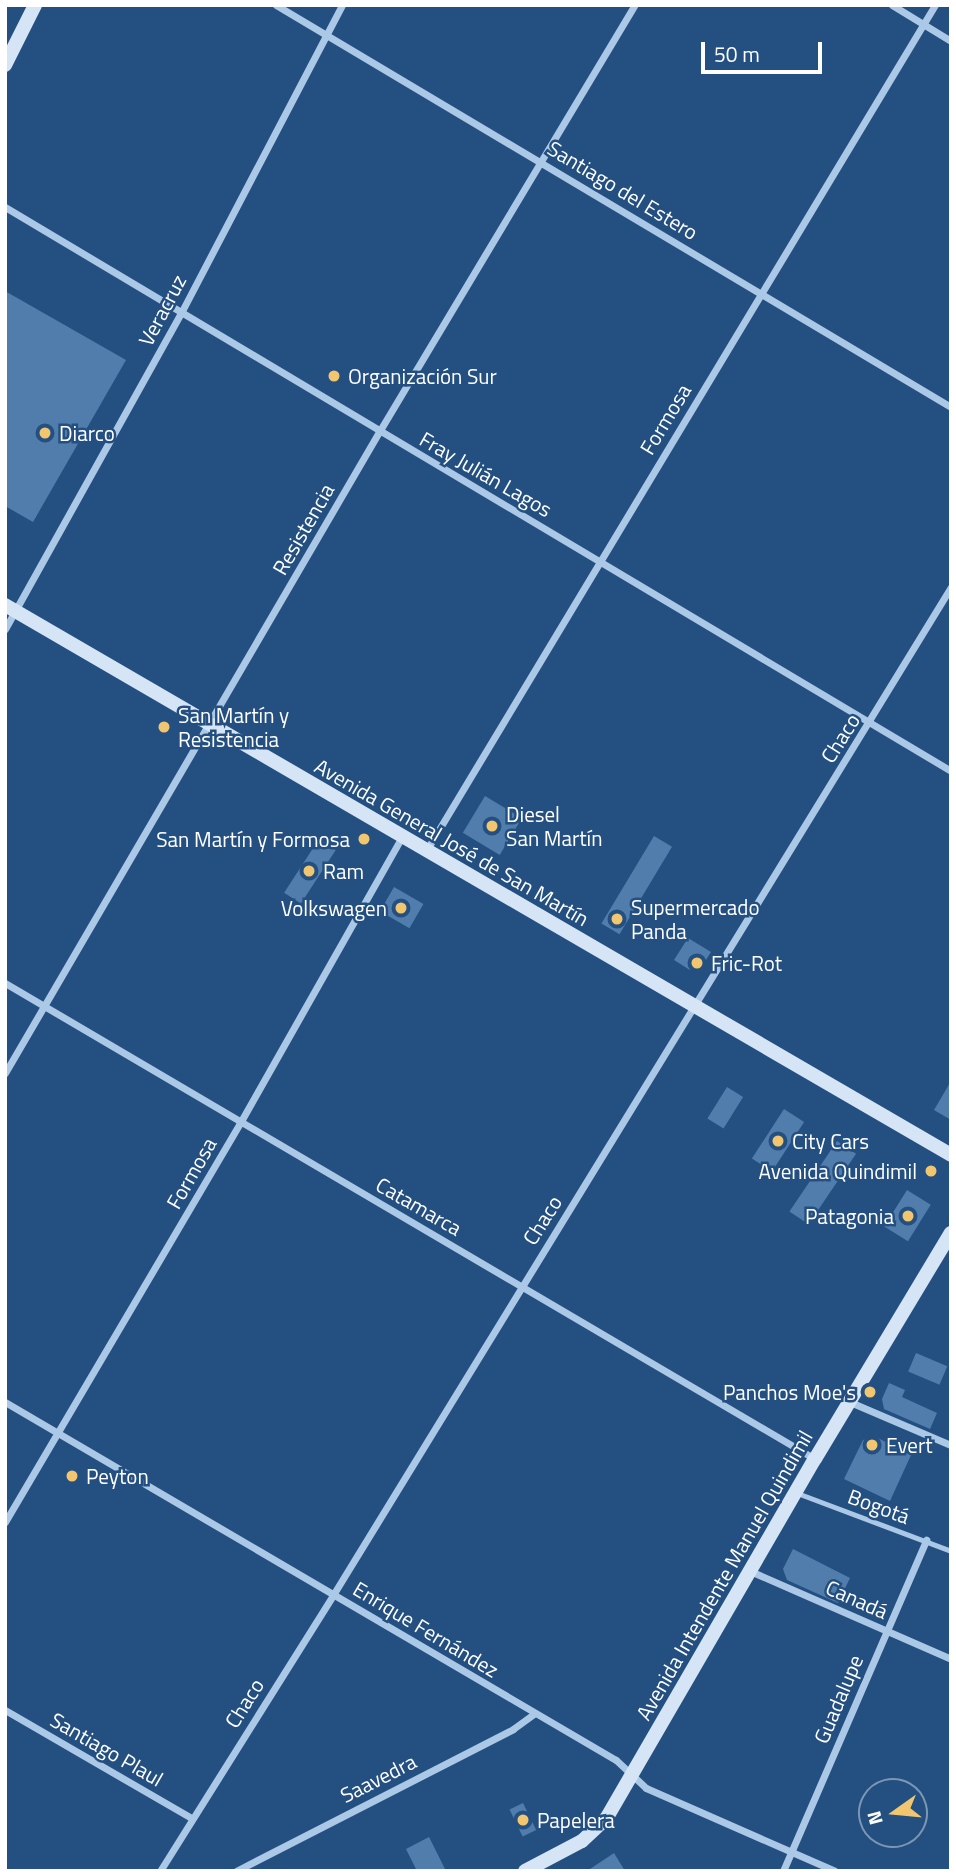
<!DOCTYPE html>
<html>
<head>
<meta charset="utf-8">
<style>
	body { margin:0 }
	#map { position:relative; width:956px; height:1876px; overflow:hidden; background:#245081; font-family:"Titillium Web",sans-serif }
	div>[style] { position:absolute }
	.building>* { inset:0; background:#507dac; transform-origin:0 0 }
	.lane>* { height:5px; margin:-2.5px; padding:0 2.5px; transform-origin:2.5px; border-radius:2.5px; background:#abc9e7 }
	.street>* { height:7px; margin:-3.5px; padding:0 3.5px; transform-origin:3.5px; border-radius:3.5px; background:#abc9e7 }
	.secondary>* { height:14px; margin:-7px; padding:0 7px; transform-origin:7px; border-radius:7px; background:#d5e5f6 }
	.dots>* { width:19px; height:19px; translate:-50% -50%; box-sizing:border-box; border:4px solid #245081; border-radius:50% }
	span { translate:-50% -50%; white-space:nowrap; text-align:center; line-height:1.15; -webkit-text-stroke:5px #245081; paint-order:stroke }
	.street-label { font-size:21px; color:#fff }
	.poi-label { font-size:21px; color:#fff }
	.left { translate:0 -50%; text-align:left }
	.right { translate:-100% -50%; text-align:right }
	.frame { position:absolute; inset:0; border:7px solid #fff; pointer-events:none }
	.north { position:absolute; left:858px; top:1778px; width:70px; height:70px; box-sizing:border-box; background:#245081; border:2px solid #7c96b3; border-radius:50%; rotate:255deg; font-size:19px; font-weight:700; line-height:28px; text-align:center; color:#fff }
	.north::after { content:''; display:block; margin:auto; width:24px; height:32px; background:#f1c66f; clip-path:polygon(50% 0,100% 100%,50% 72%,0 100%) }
	.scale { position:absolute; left:701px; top:42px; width:121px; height:32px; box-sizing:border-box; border:4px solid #fff; border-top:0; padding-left:9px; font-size:21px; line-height:24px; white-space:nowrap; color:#fff; -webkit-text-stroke:5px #245081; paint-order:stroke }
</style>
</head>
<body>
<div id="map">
	<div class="building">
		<div style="clip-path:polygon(5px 291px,126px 360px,33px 522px,5px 506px)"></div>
		<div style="left:485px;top:796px;width:43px;height:43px;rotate:31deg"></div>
		<div style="left:654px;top:836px;width:21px;height:102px;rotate:31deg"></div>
		<div style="left:319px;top:839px;width:20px;height:64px;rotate:33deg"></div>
		<div style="left:394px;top:887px;width:34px;height:28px;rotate:30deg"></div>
		<div style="clip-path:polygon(688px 938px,711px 952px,702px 966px,690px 970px,674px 960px)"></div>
		<div style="clip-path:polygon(951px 1081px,951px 1120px,934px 1110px)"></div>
		<div style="left:727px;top:1087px;width:19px;height:37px;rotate:32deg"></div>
		<div style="left:784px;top:1109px;width:24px;height:59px;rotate:33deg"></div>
		<div style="left:837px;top:1141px;width:23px;height:85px;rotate:34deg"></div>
		<div style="left:907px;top:1190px;width:28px;height:43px;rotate:32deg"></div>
		<div style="left:916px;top:1353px;width:34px;height:20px;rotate:23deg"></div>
		<div style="clip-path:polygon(889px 1383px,905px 1390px,902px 1397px,937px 1413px,930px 1429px,884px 1409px,882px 1399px)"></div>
		<div style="clip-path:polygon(874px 1436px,911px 1455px,890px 1501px,844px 1479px,863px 1440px)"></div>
		<div style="clip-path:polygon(793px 1549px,850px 1578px,838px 1603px,787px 1580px,783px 1569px)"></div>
		<div style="left:523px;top:1803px;width:30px;height:15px;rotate:64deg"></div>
		<div style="clip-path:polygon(429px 1837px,446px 1871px,417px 1871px,406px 1849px)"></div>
		<div style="clip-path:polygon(614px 1853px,625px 1871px,587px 1871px)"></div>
	</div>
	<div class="lane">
		<div style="left:797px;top:1493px;width:165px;rotate:20.6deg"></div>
	</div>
	<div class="street">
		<div style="left:276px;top:5px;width:786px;rotate:30.78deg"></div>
		<div style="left:892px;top:5px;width:69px;rotate:31.4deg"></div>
		<div style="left:5px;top:207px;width:1101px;rotate:30.8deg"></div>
		<div style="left:5px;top:629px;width:364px;rotate:-60.9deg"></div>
		<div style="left:182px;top:311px;width:345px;rotate:-62.4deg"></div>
		<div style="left:426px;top:851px;width:987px;rotate:-58.97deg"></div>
		<div style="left:5px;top:983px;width:940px;rotate:30.44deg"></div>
		<div style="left:5px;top:1073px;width:742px;rotate:-59.74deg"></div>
		<div style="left:379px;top:432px;width:498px;rotate:-59.1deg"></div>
		<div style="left:5px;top:1402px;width:708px;rotate:30.37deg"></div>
		<div style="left:616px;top:1760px;width:41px;rotate:43deg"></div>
		<div style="left:646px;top:1788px;width:206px;rotate:23.7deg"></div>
		<div style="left:850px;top:1402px;width:110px;rotate:23.1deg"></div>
		<div style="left:5px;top:1522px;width:463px;rotate:-59.5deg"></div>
		<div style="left:240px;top:1123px;width:327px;rotate:-60.5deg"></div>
		<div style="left:750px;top:1571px;width:219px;rotate:23.6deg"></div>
		<div style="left:5px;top:1710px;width:215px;rotate:30.1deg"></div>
		<div style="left:160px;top:1871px;width:326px;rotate:-57.9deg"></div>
		<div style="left:333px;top:1595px;width:1182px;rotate:-58.49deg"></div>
		<div style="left:236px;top:1871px;width:311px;rotate:-27.1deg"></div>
		<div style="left:513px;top:1729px;width:26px;rotate:-36deg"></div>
		<div style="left:783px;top:1871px;width:361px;rotate:-66.6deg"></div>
	</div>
	<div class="secondary">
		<div style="left:5px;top:65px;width:67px;rotate:-63.4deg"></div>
		<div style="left:5px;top:605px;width:1094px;rotate:30.17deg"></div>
		<div style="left:525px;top:1871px;width:64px;rotate:-27.8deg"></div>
		<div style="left:582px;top:1841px;width:33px;rotate:-43deg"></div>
		<div style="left:606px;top:1819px;width:416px;rotate:-59.9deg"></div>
		<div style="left:815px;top:1459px;width:264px;rotate:-59deg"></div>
	</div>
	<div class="dots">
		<div style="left:334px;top:376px;background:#f1c66f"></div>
		<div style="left:45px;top:433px;background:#f1c66f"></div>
		<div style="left:164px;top:727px;background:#f1c66f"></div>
		<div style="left:492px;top:826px;background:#f1c66f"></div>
		<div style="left:364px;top:839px;background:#f1c66f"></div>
		<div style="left:309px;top:871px;background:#f1c66f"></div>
		<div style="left:401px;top:908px;background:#f1c66f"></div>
		<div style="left:617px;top:919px;background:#f1c66f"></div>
		<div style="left:697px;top:963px;background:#f1c66f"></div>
		<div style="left:778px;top:1141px;background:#f1c66f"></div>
		<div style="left:931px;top:1171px;background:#f1c66f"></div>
		<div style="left:908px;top:1216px;background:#f1c66f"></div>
		<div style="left:870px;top:1392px;background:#f1c66f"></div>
		<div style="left:872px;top:1445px;background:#f1c66f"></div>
		<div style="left:72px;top:1476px;background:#f1c66f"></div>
		<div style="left:523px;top:1820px;background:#f1c66f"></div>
	</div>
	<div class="street-label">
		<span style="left:623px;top:190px;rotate:31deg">Santiago del Estero</span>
		<span style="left:162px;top:310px;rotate:-62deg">Veracruz</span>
		<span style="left:665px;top:419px;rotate:-59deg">Formosa</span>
		<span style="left:486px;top:474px;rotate:30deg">Fray Julián Lagos</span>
		<span style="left:303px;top:529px;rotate:-60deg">Resistencia</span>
		<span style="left:840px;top:738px;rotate:-58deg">Chaco</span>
		<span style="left:452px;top:842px;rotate:30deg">Avenida General José de San Martín</span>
		<span style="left:191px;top:1173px;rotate:-60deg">Formosa</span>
		<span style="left:419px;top:1206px;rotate:30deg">Catamarca</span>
		<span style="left:542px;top:1220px;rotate:-58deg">Chaco</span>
		<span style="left:879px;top:1506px;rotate:20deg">Bogotá</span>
		<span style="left:724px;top:1575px;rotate:-60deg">Avenida Intendente Manuel Quindimil</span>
		<span style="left:857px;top:1599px;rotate:24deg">Canadá</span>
		<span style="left:426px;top:1629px;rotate:31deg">Enrique Fernández</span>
		<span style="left:838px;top:1699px;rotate:-67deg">Guadalupe</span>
		<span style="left:244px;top:1703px;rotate:-58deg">Chaco</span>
		<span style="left:107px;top:1749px;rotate:30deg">Santiago Plaul</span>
		<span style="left:378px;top:1778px;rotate:-27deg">Saavedra</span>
	</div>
	<div class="poi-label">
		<span class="left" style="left:348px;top:376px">Organización Sur</span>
		<span class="left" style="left:59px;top:433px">Diarco</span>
		<span class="left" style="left:178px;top:727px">San Martín y<br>Resistencia</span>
		<span class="left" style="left:506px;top:826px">Diesel<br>San Martín</span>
		<span class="right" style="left:350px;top:839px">San Martín y Formosa</span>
		<span class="left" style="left:323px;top:871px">Ram</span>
		<span class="left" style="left:631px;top:919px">Supermercado<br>Panda</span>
		<span class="right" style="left:387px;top:908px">Volkswagen</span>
		<span class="left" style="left:711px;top:963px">Fric-Rot</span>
		<span class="left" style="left:792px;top:1141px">City Cars</span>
		<span class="right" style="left:917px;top:1171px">Avenida Quindimil</span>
		<span class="right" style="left:894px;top:1216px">Patagonia</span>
		<span class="right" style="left:856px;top:1392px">Panchos Moe's</span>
		<span class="left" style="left:886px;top:1445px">Evert</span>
		<span class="left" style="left:86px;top:1476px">Peyton</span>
		<span class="left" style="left:537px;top:1820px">Papelera</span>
	</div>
	<div class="frame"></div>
	<div class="north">N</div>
	<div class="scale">50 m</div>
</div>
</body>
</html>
